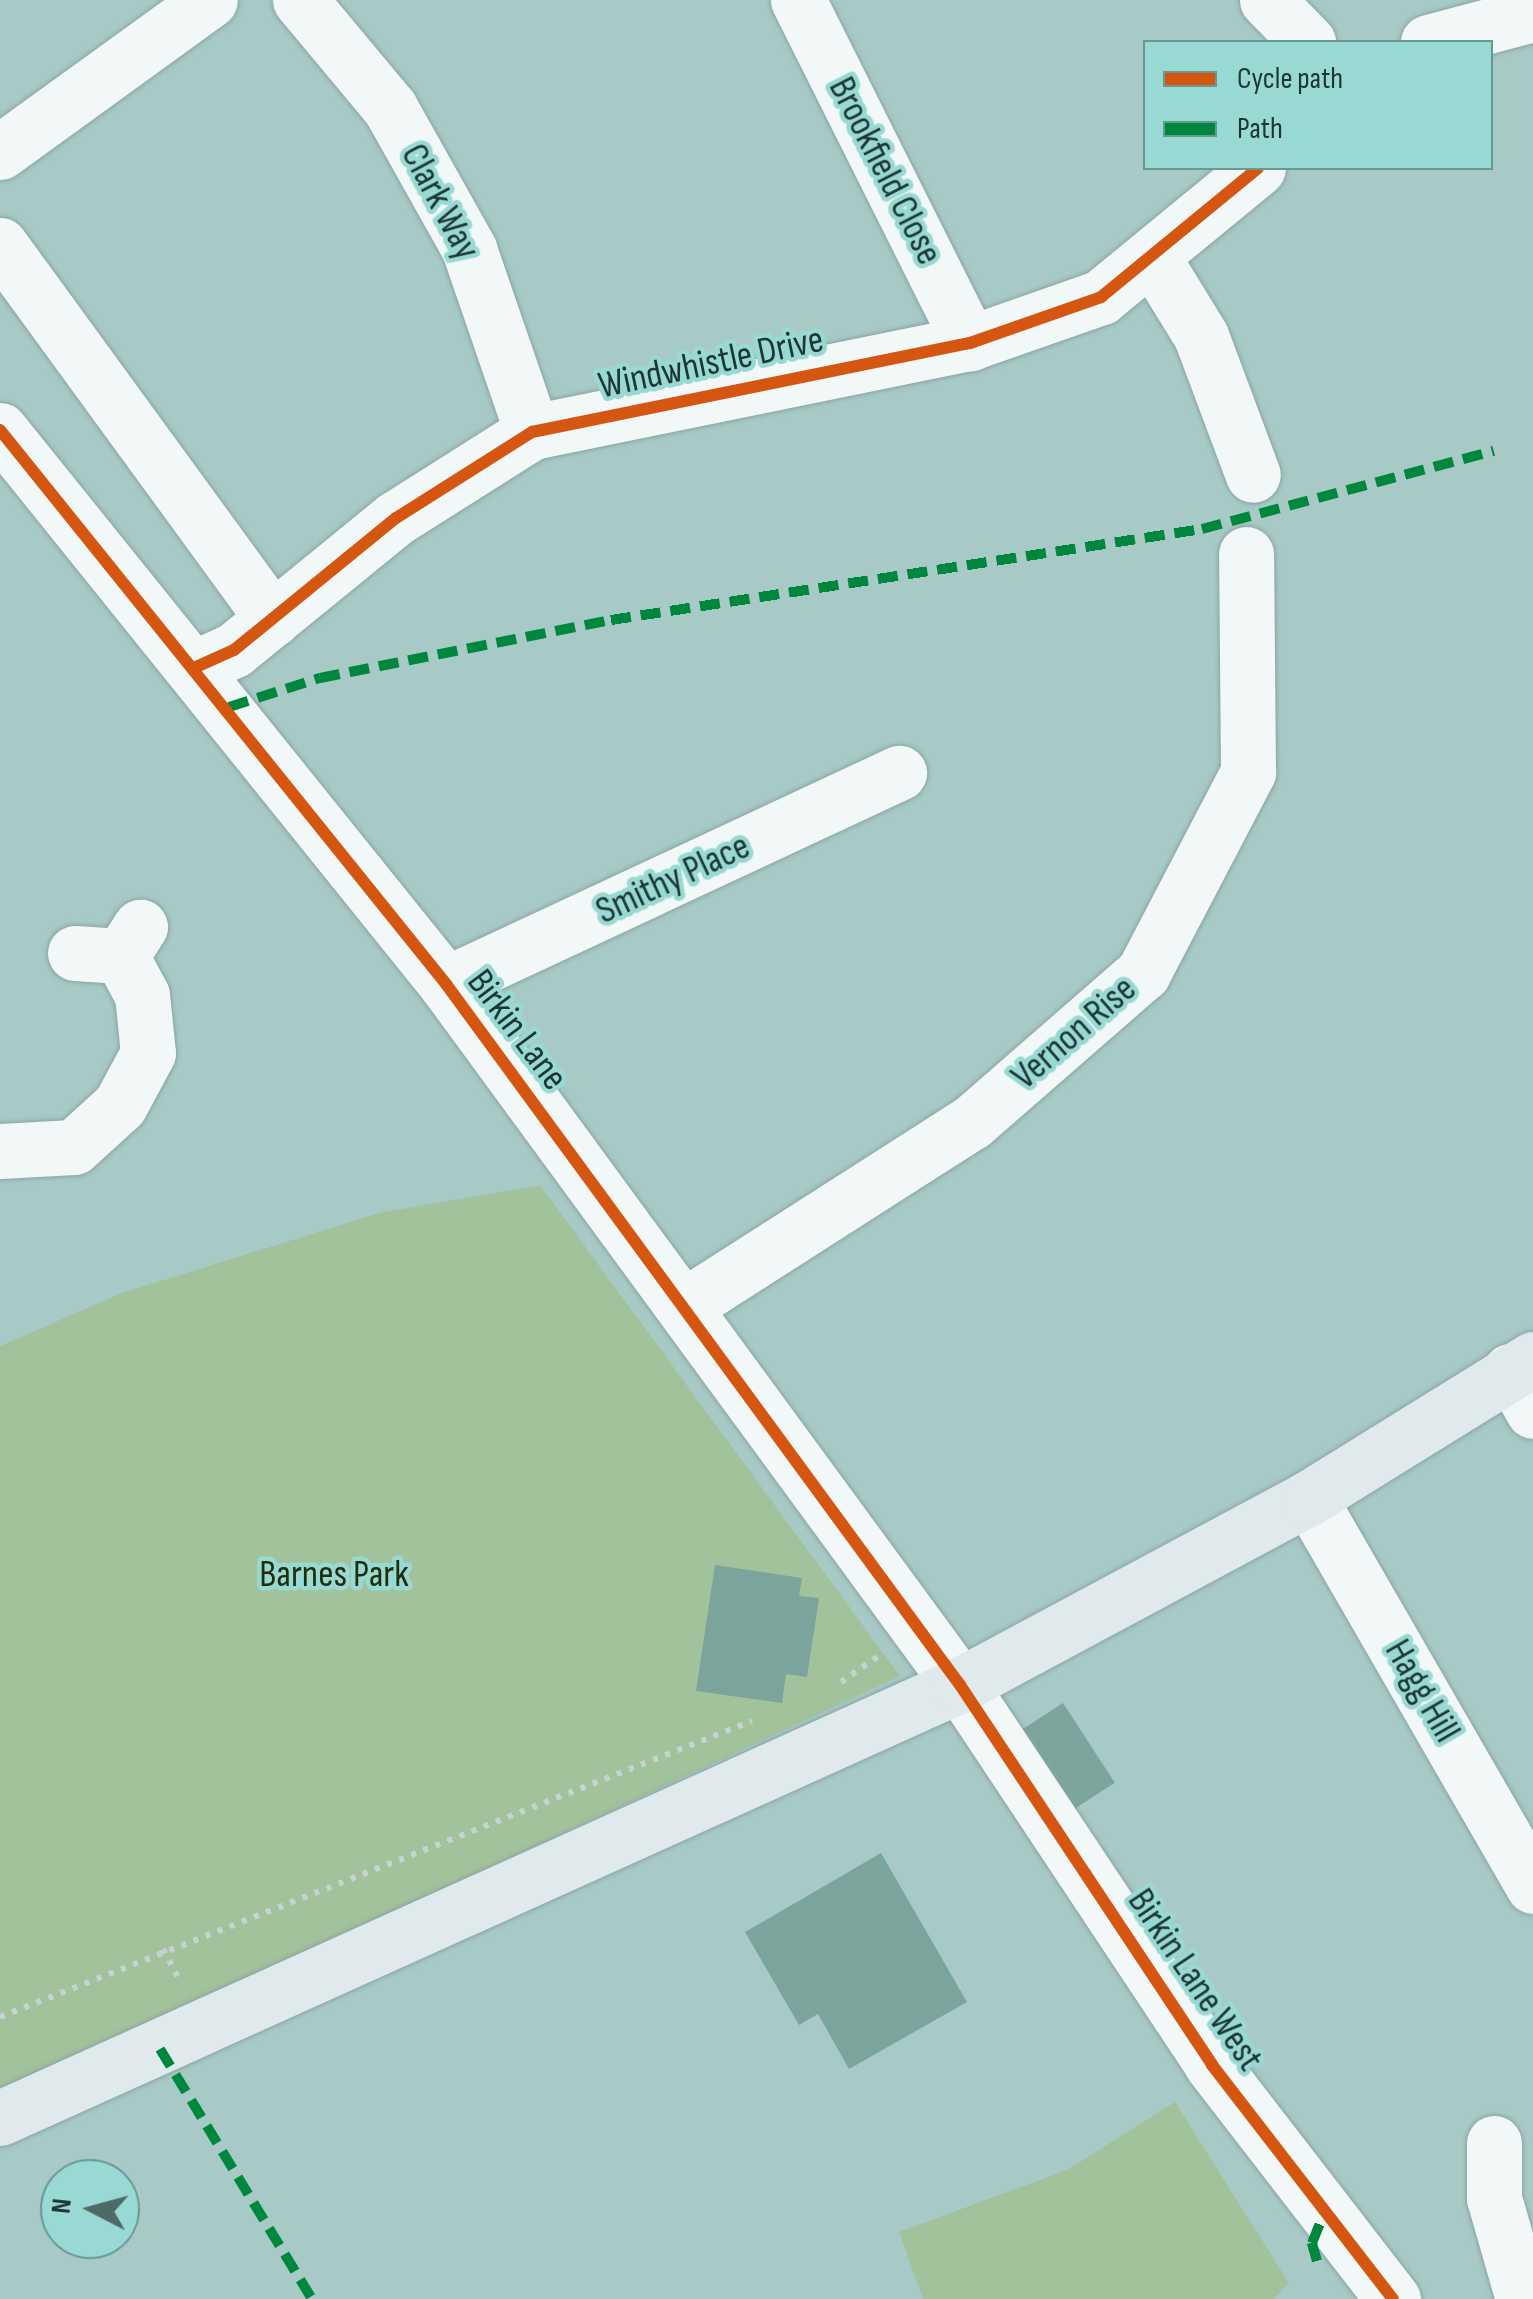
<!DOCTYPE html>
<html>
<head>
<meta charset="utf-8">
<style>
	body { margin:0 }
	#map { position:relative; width:1533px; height:2299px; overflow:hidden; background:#a8cac7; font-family:"Sofia Sans Condensed",sans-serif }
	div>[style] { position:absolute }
	.green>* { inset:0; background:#a2c29c }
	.building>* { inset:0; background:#7ba59c; transform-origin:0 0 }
	.path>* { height:6px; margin-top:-3px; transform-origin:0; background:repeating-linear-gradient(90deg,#c7d2d1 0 5px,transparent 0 13px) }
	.roads { filter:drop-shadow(0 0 2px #8aa5a3) drop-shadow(0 0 2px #8aa5a3) }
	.minor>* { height:55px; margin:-27.5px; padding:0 27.5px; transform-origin:27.5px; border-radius:27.5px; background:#f2f7f7 }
	.major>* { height:55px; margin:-27.5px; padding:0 27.5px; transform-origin:27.5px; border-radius:27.5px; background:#e0e9ec }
	.quiet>* { height:10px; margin-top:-5px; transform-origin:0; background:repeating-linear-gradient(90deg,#00873e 0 20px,transparent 0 30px) }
	.cycleway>* { height:12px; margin:-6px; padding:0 6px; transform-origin:6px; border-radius:6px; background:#d45610 }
	span { translate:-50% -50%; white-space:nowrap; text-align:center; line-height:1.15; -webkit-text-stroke:9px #99d9d3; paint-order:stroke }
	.street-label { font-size:38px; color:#1c3634 }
	.park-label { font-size:38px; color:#202f0a }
	.legend { position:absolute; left:1143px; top:40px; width:350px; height:130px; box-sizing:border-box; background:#99d9d3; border:2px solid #679893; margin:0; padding:12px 18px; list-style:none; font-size:30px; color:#1c3634 }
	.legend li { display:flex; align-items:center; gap:20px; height:50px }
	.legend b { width:50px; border:2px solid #679893 }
	.north { position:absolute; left:40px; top:2159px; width:100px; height:100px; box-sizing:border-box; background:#99d9d3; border:2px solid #679893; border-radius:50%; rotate:276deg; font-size:28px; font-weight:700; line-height:40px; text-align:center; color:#1c3634 }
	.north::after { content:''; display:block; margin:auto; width:35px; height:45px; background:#4d6a67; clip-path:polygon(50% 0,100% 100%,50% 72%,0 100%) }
</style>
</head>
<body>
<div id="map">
	<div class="green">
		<div style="clip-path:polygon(540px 1185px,900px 1676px,0 2096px,0 1346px,122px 1293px,379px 1213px)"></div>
		<div style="clip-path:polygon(1175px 2102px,1289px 2283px,1274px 2299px,923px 2299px,899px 2232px,1067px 2170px)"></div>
	</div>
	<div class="building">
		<div style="clip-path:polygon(715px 1565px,802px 1578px,799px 1596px,819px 1598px,807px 1677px,786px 1674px,782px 1703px,696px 1691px)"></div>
		<div style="left:1063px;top:1703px;width:95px;height:51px;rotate:57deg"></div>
		<div style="clip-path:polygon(881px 1853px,967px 2002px,849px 2069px,818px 2014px,799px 2025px,745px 1932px)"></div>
	</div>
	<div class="path">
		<div style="left:841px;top:1682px;width:47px;rotate:-34.7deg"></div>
		<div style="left:163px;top:1949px;width:38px;rotate:62deg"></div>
		<div style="left:0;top:2017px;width:808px;rotate:-21.49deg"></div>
	</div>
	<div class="roads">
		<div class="minor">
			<div style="left:300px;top:0;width:141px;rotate:50.2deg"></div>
			<div style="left:390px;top:108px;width:162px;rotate:60.7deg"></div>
			<div style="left:469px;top:249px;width:194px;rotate:71deg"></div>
			<div style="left:798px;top:0;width:384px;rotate:63.4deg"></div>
			<div style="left:1267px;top:0;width:59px;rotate:45.7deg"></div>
			<div style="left:1428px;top:42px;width:109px;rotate:-14.9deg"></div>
			<div style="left:0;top:152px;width:259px;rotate:-35.9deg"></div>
			<div style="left:0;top:245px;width:463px;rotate:53.9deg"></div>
			<div style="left:1153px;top:258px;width:92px;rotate:58.4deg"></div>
			<div style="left:1201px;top:336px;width:148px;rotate:69.5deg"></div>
			<div style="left:0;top:430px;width:711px;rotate:51.16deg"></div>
			<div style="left:446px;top:984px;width:869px;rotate:53.75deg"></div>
			<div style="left:960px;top:1685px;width:456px;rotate:56.4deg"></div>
			<div style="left:1212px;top:2065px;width:296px;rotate:52.3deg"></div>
			<div style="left:196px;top:667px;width:42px;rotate:-24.1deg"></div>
			<div style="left:234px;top:650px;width:209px;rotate:-39.2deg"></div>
			<div style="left:396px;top:518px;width:161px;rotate:-32.3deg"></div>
			<div style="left:532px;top:432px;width:447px;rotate:-11.5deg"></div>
			<div style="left:970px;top:343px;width:139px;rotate:-19.3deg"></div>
			<div style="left:1101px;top:297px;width:203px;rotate:-39.4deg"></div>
			<div style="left:75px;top:953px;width:46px;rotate:3.7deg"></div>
			<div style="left:121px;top:956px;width:35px;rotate:-57deg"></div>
			<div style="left:446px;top:984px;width:500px;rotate:-25deg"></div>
			<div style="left:0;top:1151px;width:74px;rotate:-3.1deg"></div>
			<div style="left:74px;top:1147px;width:62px;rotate:-42.4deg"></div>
			<div style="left:120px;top:1105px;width:59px;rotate:-61.7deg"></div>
			<div style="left:148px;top:1053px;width:58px;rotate:-95.9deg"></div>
			<div style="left:142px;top:995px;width:44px;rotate:-118.3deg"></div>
			<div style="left:684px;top:1306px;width:342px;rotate:-32.6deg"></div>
			<div style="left:972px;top:1122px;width:227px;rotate:-41.1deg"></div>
			<div style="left:1143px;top:973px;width:227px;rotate:-62.4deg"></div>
			<div style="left:1248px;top:772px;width:218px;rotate:-90.5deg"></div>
			<div style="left:1510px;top:1371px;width:46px;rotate:60.1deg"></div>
			<div style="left:1309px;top:1498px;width:448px;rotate:60deg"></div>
			<div style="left:1494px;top:2143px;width:55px;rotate:90deg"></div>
			<div style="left:1494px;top:2198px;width:105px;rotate:74deg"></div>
		</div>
		<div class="major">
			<div style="left:0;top:2118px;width:1053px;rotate:-24.28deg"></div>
			<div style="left:960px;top:1685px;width:396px;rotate:-28.2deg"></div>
			<div style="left:1309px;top:1498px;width:264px;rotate:-31.8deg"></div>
		</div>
	</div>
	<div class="quiet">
		<div style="left:229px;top:707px;width:96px;rotate:-17.7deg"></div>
		<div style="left:320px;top:678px;width:297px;rotate:-11.3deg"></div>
		<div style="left:611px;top:620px;width:598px;rotate:-8.75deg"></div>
		<div style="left:1202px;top:529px;width:302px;rotate:-15deg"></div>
		<div style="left:160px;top:2049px;width:293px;rotate:58.7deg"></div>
		<div style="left:1317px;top:2261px;width:19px;rotate:-106deg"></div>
		<div style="left:1312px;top:2243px;width:35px;rotate:-68deg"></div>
	</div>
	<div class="cycleway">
		<div style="left:0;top:430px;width:711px;rotate:51.16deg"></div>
		<div style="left:446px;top:984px;width:869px;rotate:53.75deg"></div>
		<div style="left:960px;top:1685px;width:456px;rotate:56.4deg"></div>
		<div style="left:1212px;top:2065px;width:296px;rotate:52.3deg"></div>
		<div style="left:196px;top:667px;width:42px;rotate:-24.1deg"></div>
		<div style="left:234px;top:650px;width:209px;rotate:-39.2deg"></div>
		<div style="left:396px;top:518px;width:161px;rotate:-32.3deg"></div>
		<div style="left:532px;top:432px;width:447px;rotate:-11.5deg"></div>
		<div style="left:970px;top:343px;width:139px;rotate:-19.3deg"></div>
		<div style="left:1101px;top:297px;width:203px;rotate:-39.4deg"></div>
	</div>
	<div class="street-label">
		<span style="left:885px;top:171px;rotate:63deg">Brookfield Close</span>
		<span style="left:440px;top:202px;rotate:62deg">Clark Way</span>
		<span style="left:711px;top:363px;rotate:-12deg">Windwhistle Drive</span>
		<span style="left:673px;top:879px;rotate:-25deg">Smithy Place</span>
		<span style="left:517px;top:1030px;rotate:53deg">Birkin Lane</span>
		<span style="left:1074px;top:1033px;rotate:-41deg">Vernon Rise</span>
		<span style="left:1422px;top:1691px;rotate:60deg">Hagg Hill</span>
		<span style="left:1195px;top:1980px;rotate:56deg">Birkin Lane West</span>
	</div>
	<div class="park-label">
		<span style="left:334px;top:1575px">Barnes Park</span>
	</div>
	<ul class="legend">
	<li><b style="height:12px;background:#d45610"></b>Cycle path</li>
	<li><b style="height:12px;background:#00873e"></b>Path</li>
	</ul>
	<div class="north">N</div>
</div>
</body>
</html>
